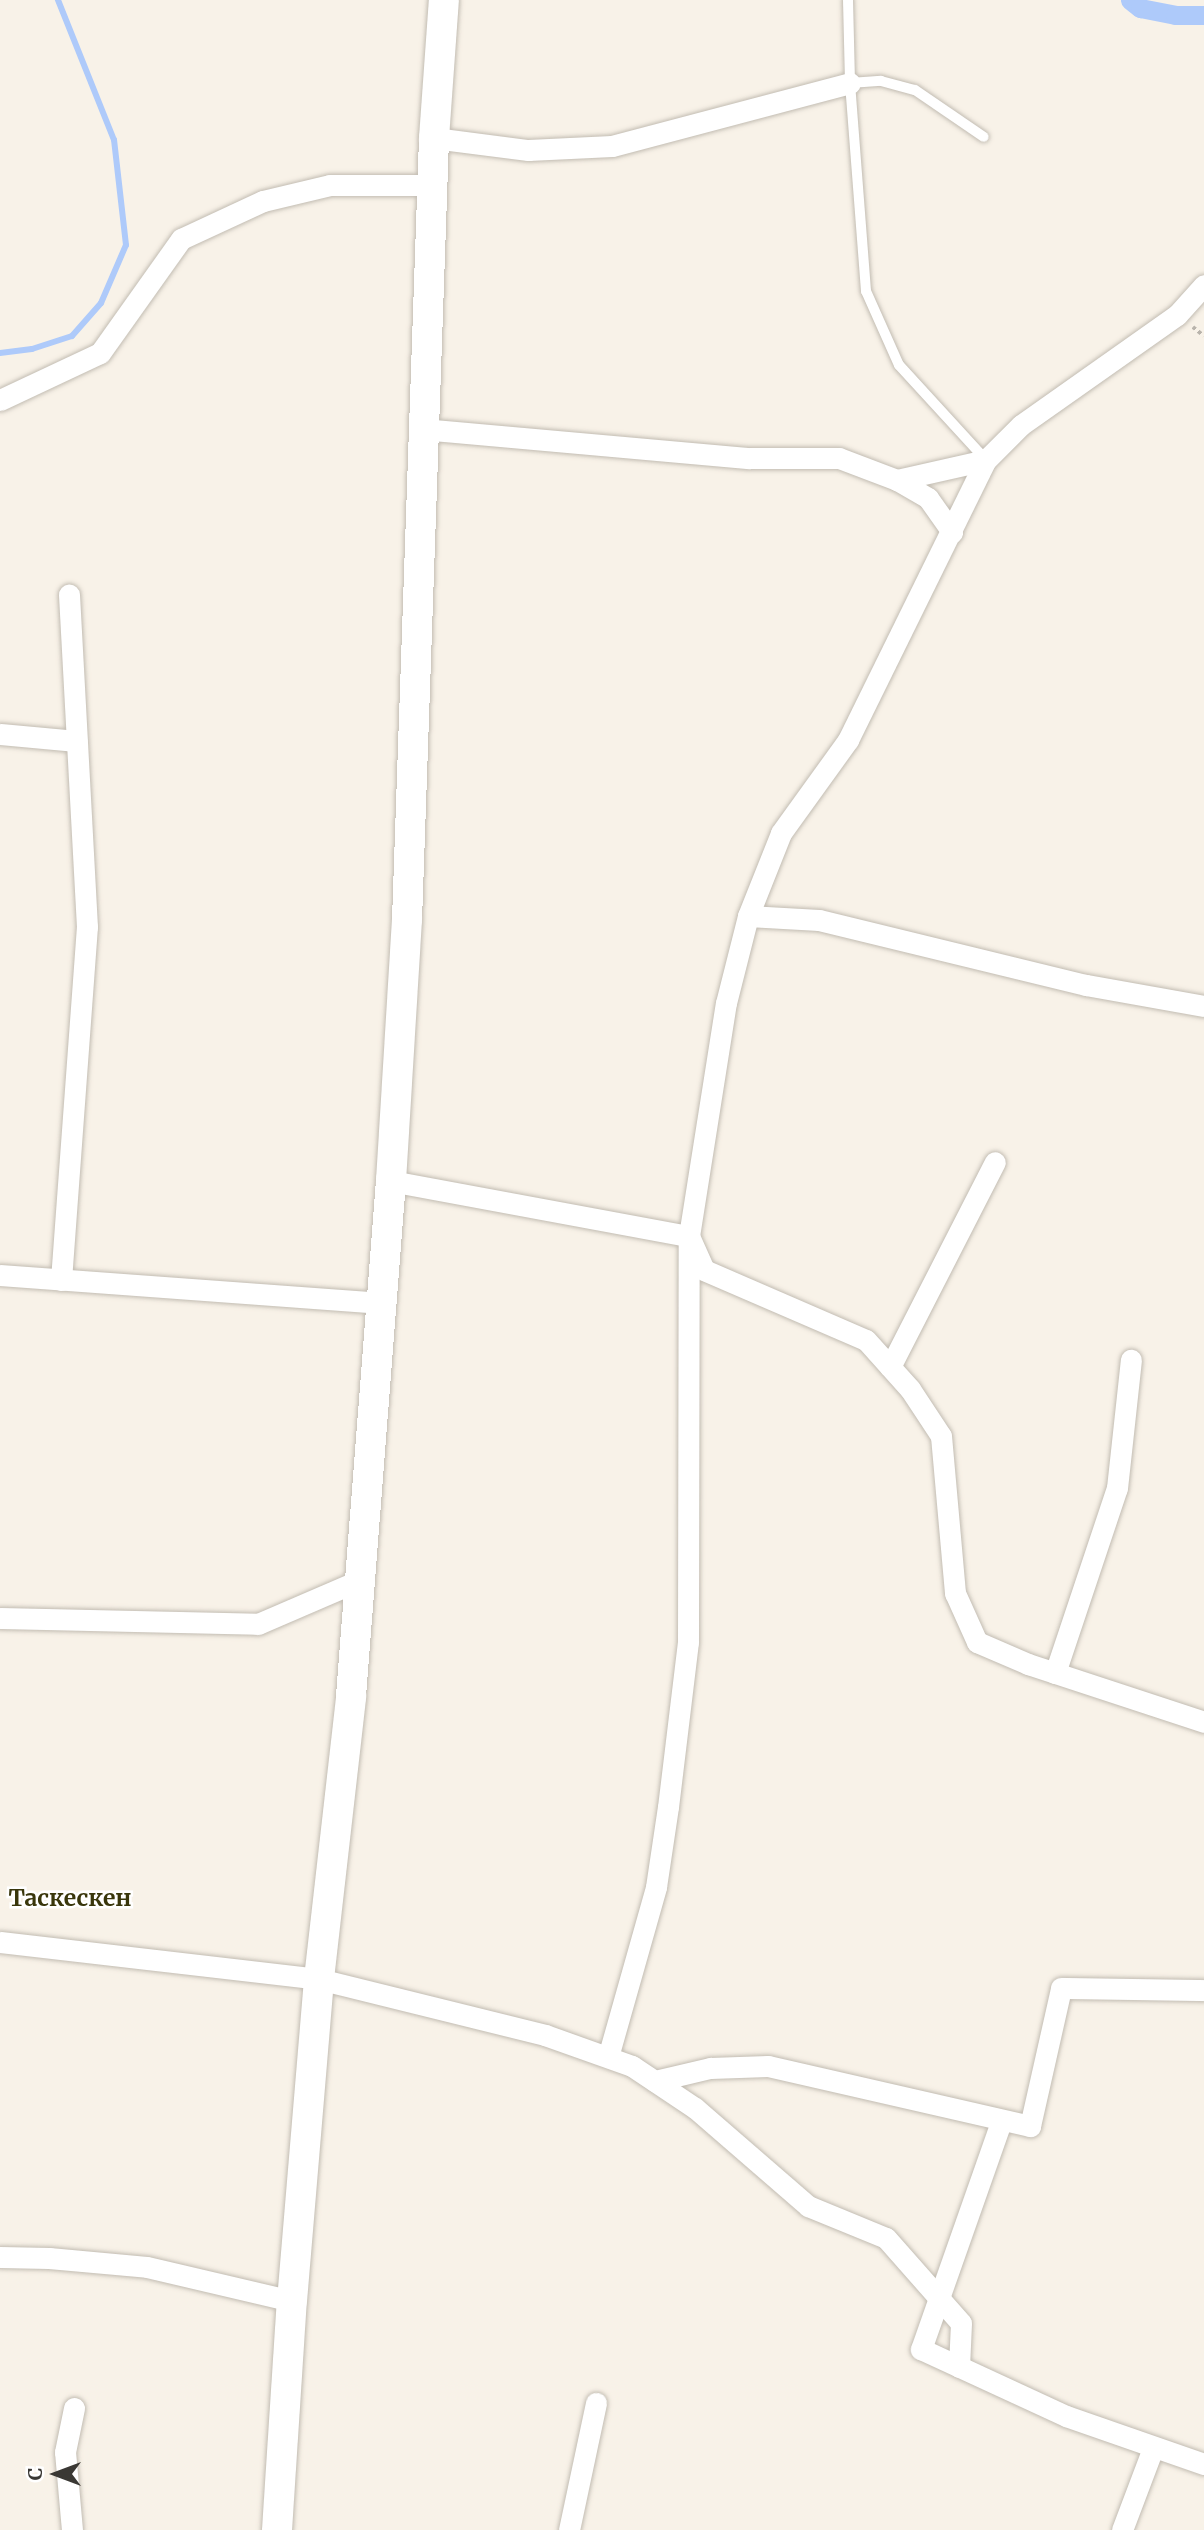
<!DOCTYPE html>
<html>
<head>
<meta charset="utf-8">
<style>
	body { margin:0 }
	#map { position:relative; width:1204px; height:2530px; overflow:hidden; background:#f8f2e8; font-family:Merriweather,serif }
	div>[style] { position:absolute }
	.stream>* { height:6px; margin:-3px; padding:0 3px; transform-origin:3px; border-radius:3px; background:#aecafa }
	.canal>* { height:19px; margin:-9.5px; padding:0 9.5px; transform-origin:9.5px; border-radius:9.5px; background:#aecafa }
	.path>* { height:3.5px; margin-top:-1.75px; transform-origin:0; background:repeating-linear-gradient(90deg,#b9b4ac 0 3.5px,transparent 0 7px) }
	.roads { filter:drop-shadow(0 0 2px #c2bcb2) drop-shadow(0 0 2px #c2bcb2) }
	.lane>* { height:10px; margin:-5px; padding:0 5px; transform-origin:5px; border-radius:5px; background:#fff }
	.street>* { height:21px; margin:-10.5px; padding:0 10.5px; transform-origin:10.5px; border-radius:10.5px; background:#fff }
	.secondary>* { height:30px; margin:-15px; padding:0 15px; transform-origin:15px; border-radius:15px; background:#fff }
	span { translate:-50% -50%; white-space:nowrap; text-align:center; line-height:1.15; -webkit-text-stroke:5px #fff; paint-order:stroke }
	.quarter-label { font-size:23px; color:#39360b; font-weight:700 }
	.north { position:absolute; left:21px; top:2439px; width:70px; height:70px; -webkit-text-stroke:5px #fff; paint-order:stroke; rotate:270deg; font-size:19px; font-weight:700; line-height:28px; text-align:center; color:#3a3834 }
	.north::after { content:''; display:block; margin:auto; width:24px; height:32px; background:#3a3834; clip-path:polygon(50% 0,100% 100%,50% 72%,0 100%) }
</style>
</head>
<body>
<div id="map">
	<div class="stream">
		<div style="left:0;top:353px;width:32px;rotate:-7deg"></div>
		<div style="left:32px;top:349px;width:42px;rotate:-18deg"></div>
		<div style="left:72px;top:336px;width:44px;rotate:-48.7deg"></div>
		<div style="left:101px;top:303px;width:63px;rotate:-66.7deg"></div>
		<div style="left:126px;top:245px;width:106px;rotate:-96.5deg"></div>
		<div style="left:114px;top:140px;width:151px;rotate:-111.8deg"></div>
	</div>
	<div class="canal">
		<div style="left:1130px;top:0;width:13px;rotate:39deg"></div>
		<div style="left:1140px;top:8px;width:36px;rotate:11deg"></div>
		<div style="left:1175px;top:15px;width:29px"></div>
	</div>
	<div class="path">
		<div style="left:1193px;top:327px;width:14px;rotate:39deg"></div>
	</div>
	<div class="roads">
		<div class="lane">
			<div style="left:848px;top:0;width:83px;rotate:88.6deg"></div>
			<div style="left:850px;top:83px;width:209px;rotate:85.6deg"></div>
			<div style="left:866px;top:291px;width:81px;rotate:66deg"></div>
			<div style="left:899px;top:365px;width:129px;rotate:47.5deg"></div>
			<div style="left:850px;top:83px;width:31px;rotate:-4deg"></div>
			<div style="left:881px;top:81px;width:35px;rotate:15deg"></div>
			<div style="left:915px;top:90px;width:83px;rotate:34.3deg"></div>
		</div>
		<div class="street">
			<div style="left:434px;top:138px;width:95px;rotate:7.3deg"></div>
			<div style="left:528px;top:150px;width:84px;rotate:-2.7deg"></div>
			<div style="left:612px;top:146px;width:246px;rotate:-14.8deg"></div>
			<div style="left:0;top:400px;width:110px;rotate:-25.2deg"></div>
			<div style="left:100px;top:353px;width:140px;rotate:-54.6deg"></div>
			<div style="left:181px;top:239px;width:90px;rotate:-24.9deg"></div>
			<div style="left:263px;top:201px;width:69px;rotate:-13.4deg"></div>
			<div style="left:330px;top:185px;width:102px"></div>
			<div style="left:422px;top:429px;width:329px;rotate:5.1deg"></div>
			<div style="left:750px;top:458px;width:89px"></div>
			<div style="left:839px;top:458px;width:62px;rotate:20.8deg"></div>
			<div style="left:897px;top:480px;width:36px;rotate:30deg"></div>
			<div style="left:928px;top:498px;width:42px;rotate:54.8deg"></div>
			<div style="left:897px;top:480px;width:91px;rotate:-12.7deg"></div>
			<div style="left:0;top:734px;width:77px;rotate:5.2deg"></div>
			<div style="left:748px;top:916px;width:71px;rotate:3.2deg"></div>
			<div style="left:819px;top:920px;width:275px;rotate:13.7deg"></div>
			<div style="left:1086px;top:985px;width:120px;rotate:10.1deg"></div>
			<div style="left:391px;top:1181px;width:303px;rotate:10.5deg"></div>
			<div style="left:689px;top:1236px;width:37px;rotate:66deg"></div>
			<div style="left:704px;top:1270px;width:176px;rotate:23.4deg"></div>
			<div style="left:866px;top:1340px;width:66px;rotate:48.1deg"></div>
			<div style="left:910px;top:1389px;width:56px;rotate:56.6deg"></div>
			<div style="left:941px;top:1436px;width:158px;rotate:84.9deg"></div>
			<div style="left:955px;top:1593px;width:54px;rotate:65.8deg"></div>
			<div style="left:977px;top:1642px;width:56px;rotate:23.3deg"></div>
			<div style="left:1028px;top:1664px;width:185px;rotate:18.2deg"></div>
			<div style="left:0;top:1275px;width:383px;rotate:4.2deg"></div>
			<div style="left:61px;top:1280px;width:354px;rotate:-85.8deg"></div>
			<div style="left:87px;top:927px;width:333px;rotate:-93.1deg"></div>
			<div style="left:890px;top:1367px;width:230px;rotate:-62.9deg"></div>
			<div style="left:0;top:1618px;width:258px;rotate:1.3deg"></div>
			<div style="left:258px;top:1624px;width:111px;rotate:-23.3deg"></div>
			<div style="left:1055px;top:1673px;width:195px;rotate:-71.5deg"></div>
			<div style="left:1117px;top:1488px;width:129px;rotate:-83.8deg"></div>
			<div style="left:0;top:1942px;width:321px;rotate:6.6deg"></div>
			<div style="left:319px;top:1979px;width:233px;rotate:13.9deg"></div>
			<div style="left:545px;top:2035px;width:92px;rotate:19.6deg"></div>
			<div style="left:632px;top:2066px;width:76px;rotate:33.7deg"></div>
			<div style="left:695px;top:2108px;width:150px;rotate:40.9deg"></div>
			<div style="left:808px;top:2206px;width:84px;rotate:22.3deg"></div>
			<div style="left:886px;top:2238px;width:113px;rotate:48.6deg"></div>
			<div style="left:961px;top:2323px;width:44px;rotate:92.6deg"></div>
			<div style="left:608px;top:2057px;width:177px;rotate:-74.2deg"></div>
			<div style="left:656px;top:1887px;width:81px;rotate:-81.5deg"></div>
			<div style="left:668px;top:1807px;width:166px;rotate:-83.1deg"></div>
			<div style="left:688px;top:1642px;width:406px;rotate:-89.9deg"></div>
			<div style="left:689px;top:1236px;width:236px;rotate:-81deg"></div>
			<div style="left:726px;top:1003px;width:90px;rotate:-75.8deg"></div>
			<div style="left:748px;top:916px;width:89px;rotate:-68.3deg"></div>
			<div style="left:781px;top:833px;width:115px;rotate:-54.2deg"></div>
			<div style="left:848px;top:740px;width:312px;rotate:-63.8deg"></div>
			<div style="left:986px;top:460px;width:49px;rotate:-45deg"></div>
			<div style="left:1021px;top:425px;width:191px;rotate:-35.2deg"></div>
			<div style="left:1177px;top:315px;width:40px;rotate:-48deg"></div>
			<div style="left:655px;top:2081px;width:57px;rotate:-13.3deg"></div>
			<div style="left:710px;top:2068px;width:58px;rotate:-2deg"></div>
			<div style="left:768px;top:2066px;width:269px;rotate:12.9deg"></div>
			<div style="left:1030px;top:2126px;width:141px;rotate:-77.3deg"></div>
			<div style="left:1061px;top:1988px;width:143px;rotate:0.8deg"></div>
			<div style="left:1001px;top:2122px;width:241px;rotate:109.4deg"></div>
			<div style="left:921px;top:2349px;width:160px;rotate:24.8deg"></div>
			<div style="left:1066px;top:2416px;width:146px;rotate:19.2deg"></div>
			<div style="left:0;top:2257px;width:49px;rotate:1.2deg"></div>
			<div style="left:49px;top:2258px;width:98px;rotate:5.2deg"></div>
			<div style="left:147px;top:2267px;width:149px;rotate:13.2deg"></div>
			<div style="left:72px;top:2530px;width:78px;rotate:-95.1deg"></div>
			<div style="left:65px;top:2452px;width:45px;rotate:-78.4deg"></div>
			<div style="left:569px;top:2530px;width:130px;rotate:-78deg"></div>
			<div style="left:1122px;top:2530px;width:88px;rotate:-69.3deg"></div>
		</div>
		<div class="secondary">
			<div style="left:277px;top:2530px;width:229px;rotate:-86.3deg"></div>
			<div style="left:292px;top:2301px;width:323px;rotate:-85.2deg"></div>
			<div style="left:319px;top:1979px;width:285px;rotate:-83.5deg"></div>
			<div style="left:351px;top:1696px;width:517px;rotate:-85.56deg"></div>
			<div style="left:391px;top:1181px;width:261px;rotate:-86.5deg"></div>
			<div style="left:407px;top:920px;width:782px;rotate:-88.02deg"></div>
			<div style="left:434px;top:138px;width:138px;rotate:-85.9deg"></div>
		</div>
	</div>
	<div class="quarter-label">
		<span style="left:70px;top:1898px">Таскескен</span>
	</div>
	<div class="north">С</div>
</div>
</body>
</html>
